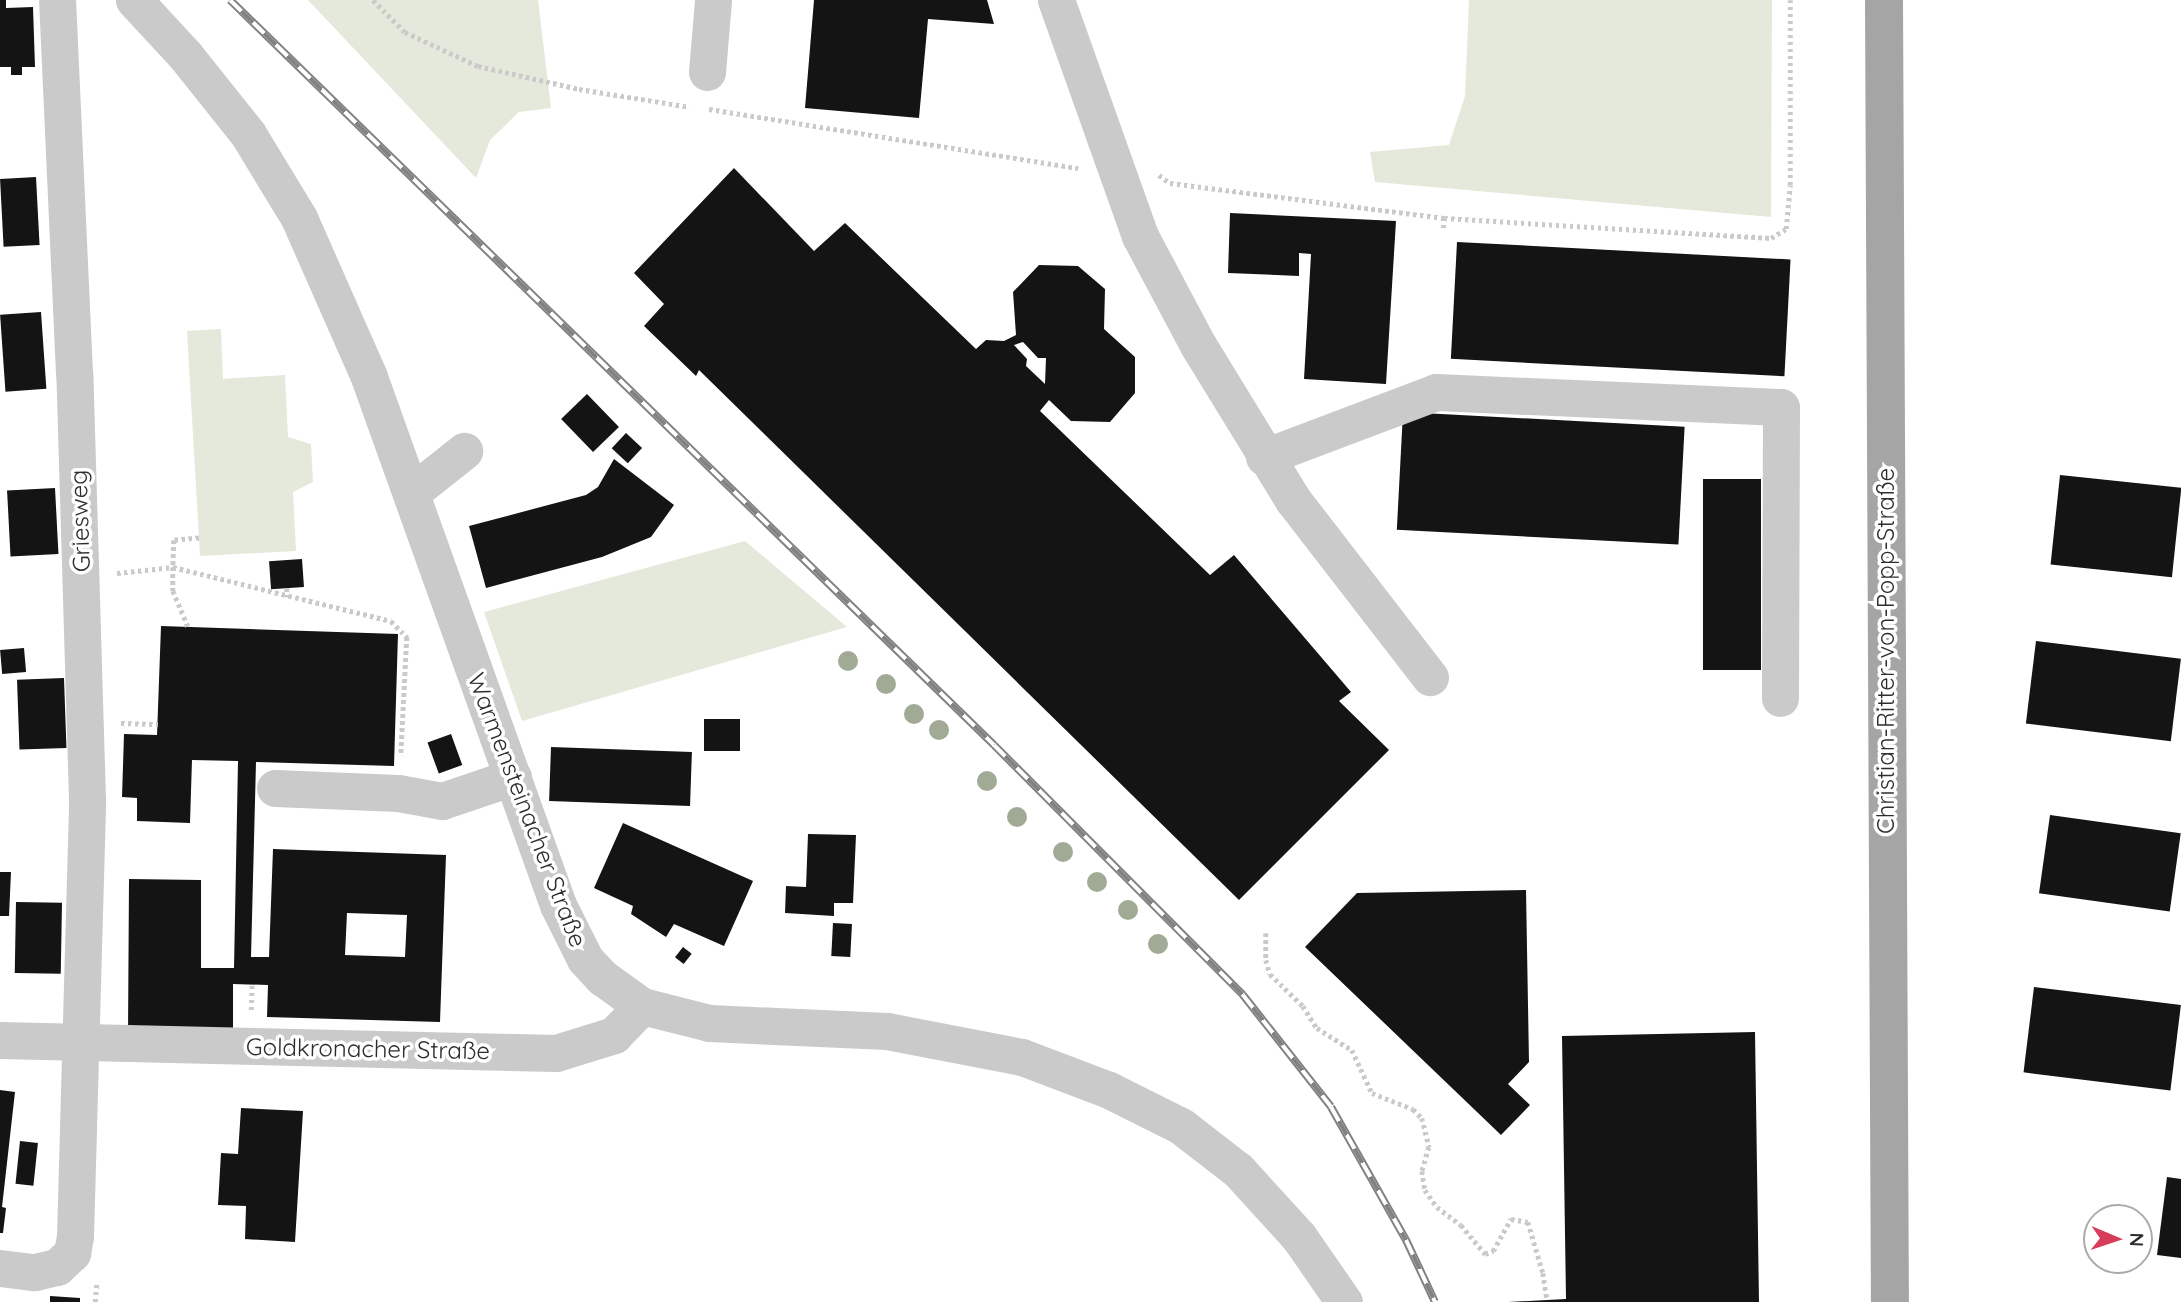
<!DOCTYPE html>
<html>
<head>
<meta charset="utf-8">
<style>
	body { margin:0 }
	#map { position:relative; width:2181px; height:1302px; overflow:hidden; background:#fff; font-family:Quicksand,sans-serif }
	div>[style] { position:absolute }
	.green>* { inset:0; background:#e4e9db }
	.building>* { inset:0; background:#141414; transform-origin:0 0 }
	.path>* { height:4.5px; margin-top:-2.25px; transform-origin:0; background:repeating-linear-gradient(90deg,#cacaca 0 3.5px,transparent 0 7px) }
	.minor>* { height:37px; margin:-18.5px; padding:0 18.5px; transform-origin:18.5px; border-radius:18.5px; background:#cacaca }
	.major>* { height:38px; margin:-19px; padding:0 19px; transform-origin:19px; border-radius:19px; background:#a5a5a5 }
	.rail>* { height:8px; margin-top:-4px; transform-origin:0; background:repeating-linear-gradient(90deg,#fff 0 16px,#828282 0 32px); box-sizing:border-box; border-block:2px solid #828282 }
	.trees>* { width:20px; height:20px; margin:-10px; border-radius:50%; background:#a1aa95 }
	span { translate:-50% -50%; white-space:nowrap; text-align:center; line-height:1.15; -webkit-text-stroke:7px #fff; paint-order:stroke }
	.street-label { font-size:24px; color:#2d2d2d }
	.north { position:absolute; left:2083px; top:1204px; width:70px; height:70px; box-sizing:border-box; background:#fff; border:2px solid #ababab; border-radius:50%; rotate:92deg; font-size:19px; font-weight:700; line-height:28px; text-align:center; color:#2d2d2d }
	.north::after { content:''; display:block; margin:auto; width:24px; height:32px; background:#d53d5a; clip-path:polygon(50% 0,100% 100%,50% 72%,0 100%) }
</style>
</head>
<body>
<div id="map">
	<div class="green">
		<div style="clip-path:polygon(308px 0,538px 0,551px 108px,519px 112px,490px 140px,476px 178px)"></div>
		<div style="clip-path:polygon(1469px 0,1772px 0,1771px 217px,1375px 182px,1370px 152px,1449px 145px,1465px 96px)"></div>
		<div style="clip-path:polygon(221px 329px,223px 379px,285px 375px,288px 437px,311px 444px,313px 482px,293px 492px,296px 551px,200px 556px,187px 331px)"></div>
		<div style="clip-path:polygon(745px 541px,847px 627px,522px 721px,484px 612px)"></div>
	</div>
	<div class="building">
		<div style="clip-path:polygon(0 0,6px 0,6px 8px,33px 7px,35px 67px,22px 67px,22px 75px,11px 75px,11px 67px,0 67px)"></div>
		<div style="clip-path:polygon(814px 0,987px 0,994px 24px,928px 19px,919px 118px,805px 108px)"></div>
		<div style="clip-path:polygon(evenodd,734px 168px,814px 251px,845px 223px,976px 349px,986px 340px,1004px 341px,1016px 335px,1013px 292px,1039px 265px,1078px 266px,1105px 289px,1104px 329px,1135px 357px,1135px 393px,1110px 422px,1071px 421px,1049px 400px,1040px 411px,1210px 575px,1234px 555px,1351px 692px,1339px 701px,1389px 750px,1239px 900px,699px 370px,696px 376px,644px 326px,664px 304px,634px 273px,734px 168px,1023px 342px,1038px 358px,1046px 358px,1045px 384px,1026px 366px,1027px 359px,1014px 345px,1023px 342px)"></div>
		<div style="left:36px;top:177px;width:68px;height:36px;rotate:87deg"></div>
		<div style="clip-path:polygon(1230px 213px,1396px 221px,1386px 384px,1304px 379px,1311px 254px,1299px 253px,1299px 276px,1228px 273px)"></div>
		<div style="left:1457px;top:242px;width:334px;height:117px;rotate:3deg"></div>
		<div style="left:41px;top:312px;width:77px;height:41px;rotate:86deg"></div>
		<div style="left:587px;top:394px;width:46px;height:36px;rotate:46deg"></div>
		<div style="left:1403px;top:412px;width:282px;height:118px;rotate:3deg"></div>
		<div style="left:626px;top:433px;width:22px;height:21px;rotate:43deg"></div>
		<div style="clip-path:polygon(614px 459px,674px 505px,651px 537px,602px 557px,486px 588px,469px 526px,586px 495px,598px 487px)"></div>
		<div style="left:2060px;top:475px;width:122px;height:90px;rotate:6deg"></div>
		<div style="left:1703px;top:479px;width:58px;height:191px"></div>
		<div style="left:55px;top:488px;width:66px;height:48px;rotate:87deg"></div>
		<div style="left:302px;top:559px;width:28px;height:33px;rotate:86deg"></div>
		<div style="clip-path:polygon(evenodd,161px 626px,398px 634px,394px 766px,256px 762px,251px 957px,269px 957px,273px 849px,446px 855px,440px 1022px,267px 1017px,268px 985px,233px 984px,233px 1036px,128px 1035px,129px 879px,201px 880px,201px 968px,234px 968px,238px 761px,192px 760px,190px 823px,137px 821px,137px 798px,122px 797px,124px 734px,157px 735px,161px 626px,347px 913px,407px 915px,405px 957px,345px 955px,347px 913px)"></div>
		<div style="left:2036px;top:641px;width:146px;height:83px;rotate:7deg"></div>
		<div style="left:24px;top:648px;width:24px;height:24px;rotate:85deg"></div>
		<div style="left:64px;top:678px;width:70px;height:47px;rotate:88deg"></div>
		<div style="left:704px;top:719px;width:36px;height:32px"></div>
		<div style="left:451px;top:734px;width:33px;height:25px;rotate:70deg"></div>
		<div style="left:551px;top:747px;width:141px;height:54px;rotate:2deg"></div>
		<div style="left:2050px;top:815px;width:132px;height:79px;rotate:8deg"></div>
		<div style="clip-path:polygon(623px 823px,753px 881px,724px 946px,674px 924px,666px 937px,631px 914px,633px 906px,594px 888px)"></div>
		<div style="clip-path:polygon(808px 834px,856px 835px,853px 903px,834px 903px,834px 916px,785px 913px,786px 886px,806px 887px)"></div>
		<div style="clip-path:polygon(0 872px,11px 872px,9px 916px,0 916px)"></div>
		<div style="clip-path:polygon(1526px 890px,1529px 1062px,1508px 1084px,1530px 1105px,1501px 1135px,1305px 947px,1357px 893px)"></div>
		<div style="left:16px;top:902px;width:46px;height:71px;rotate:1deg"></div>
		<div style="left:833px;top:923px;width:19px;height:33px;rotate:3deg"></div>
		<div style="left:683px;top:947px;width:11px;height:13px;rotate:38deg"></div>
		<div style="left:2034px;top:987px;width:148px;height:86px;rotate:7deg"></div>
		<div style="clip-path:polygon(1755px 1032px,1759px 1302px,1508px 1302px,1566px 1299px,1562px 1036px)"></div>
		<div style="clip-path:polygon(0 1090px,15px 1092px,2px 1207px,6px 1208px,3px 1233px,0 1233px)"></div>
		<div style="clip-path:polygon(241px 1108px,303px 1111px,295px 1242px,245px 1239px,246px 1206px,218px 1205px,221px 1153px,238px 1154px)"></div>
		<div style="left:20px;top:1141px;width:18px;height:43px;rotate:6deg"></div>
		<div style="clip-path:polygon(2167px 1177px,2181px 1179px,2181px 1258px,2157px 1255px)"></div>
		<div style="clip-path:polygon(50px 1296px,80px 1298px,80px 1302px,50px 1302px)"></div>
	</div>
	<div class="path">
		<div style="left:373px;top:0;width:45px;rotate:45deg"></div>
		<div style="left:405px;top:32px;width:81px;rotate:25deg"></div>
		<div style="left:478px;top:66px;width:104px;rotate:12.8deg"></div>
		<div style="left:579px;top:89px;width:112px;rotate:9.2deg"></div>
		<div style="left:709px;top:109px;width:374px;rotate:9.1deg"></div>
		<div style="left:1159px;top:175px;width:14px;rotate:36deg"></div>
		<div style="left:1170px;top:183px;width:276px;rotate:7.3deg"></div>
		<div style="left:1444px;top:218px;width:328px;rotate:3.5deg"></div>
		<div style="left:1771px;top:238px;width:17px;rotate:-31deg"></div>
		<div style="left:1786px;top:229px;width:44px;rotate:-84.8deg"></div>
		<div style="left:1790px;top:185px;width:185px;rotate:-90deg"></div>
		<div style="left:1443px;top:228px;width:10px;rotate:-84deg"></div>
		<div style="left:199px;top:538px;width:25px;rotate:175deg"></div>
		<div style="left:174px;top:540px;width:27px;rotate:92deg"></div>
		<div style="left:173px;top:567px;width:225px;rotate:13.9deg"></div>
		<div style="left:391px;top:621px;width:23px;rotate:45deg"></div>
		<div style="left:407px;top:637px;width:119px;rotate:92.9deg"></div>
		<div style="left:117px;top:573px;width:56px;rotate:-6.1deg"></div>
		<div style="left:173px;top:567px;width:24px;rotate:90deg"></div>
		<div style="left:173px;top:591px;width:39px;rotate:67deg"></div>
		<div style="left:287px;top:588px;width:9px;rotate:90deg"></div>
		<div style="left:121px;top:723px;width:37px;rotate:2deg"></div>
		<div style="left:1266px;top:933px;width:27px;rotate:90deg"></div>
		<div style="left:1266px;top:960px;width:15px;rotate:74deg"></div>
		<div style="left:1270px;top:974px;width:46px;rotate:44.1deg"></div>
		<div style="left:1303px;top:1006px;width:26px;rotate:58deg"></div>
		<div style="left:1317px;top:1028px;width:41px;rotate:32.2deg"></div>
		<div style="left:1352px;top:1050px;width:47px;rotate:65.1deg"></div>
		<div style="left:1372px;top:1093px;width:44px;rotate:21.3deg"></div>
		<div style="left:1413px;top:1109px;width:13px;rotate:45deg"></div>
		<div style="left:1422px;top:1118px;width:30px;rotate:76deg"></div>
		<div style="left:1429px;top:1147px;width:25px;rotate:106deg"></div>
		<div style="left:1422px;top:1171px;width:19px;rotate:81deg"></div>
		<div style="left:1425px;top:1190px;width:21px;rotate:55deg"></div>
		<div style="left:1437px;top:1207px;width:30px;rotate:37deg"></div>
		<div style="left:1461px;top:1225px;width:38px;rotate:50deg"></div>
		<div style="left:1485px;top:1254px;width:9px;rotate:-21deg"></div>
		<div style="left:1493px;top:1251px;width:37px;rotate:-61deg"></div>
		<div style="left:1511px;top:1219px;width:17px;rotate:10deg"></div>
		<div style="left:1528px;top:1222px;width:53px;rotate:73.6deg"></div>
		<div style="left:1543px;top:1273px;width:26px;rotate:81deg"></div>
		<div style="left:251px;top:1010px;width:25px;rotate:-88deg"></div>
		<div style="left:95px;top:1302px;width:21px;rotate:-85deg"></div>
	</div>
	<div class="minor">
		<div style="left:134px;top:0;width:75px;rotate:47.2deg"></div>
		<div style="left:185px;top:55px;width:101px;rotate:51.4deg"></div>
		<div style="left:248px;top:134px;width:98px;rotate:58.7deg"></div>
		<div style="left:299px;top:218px;width:174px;rotate:66.2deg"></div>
		<div style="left:369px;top:377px;width:561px;rotate:70.3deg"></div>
		<div style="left:558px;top:905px;width:60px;rotate:63.4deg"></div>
		<div style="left:585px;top:959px;width:26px;rotate:47deg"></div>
		<div style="left:603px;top:978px;width:48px;rotate:35.7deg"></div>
		<div style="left:642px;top:1006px;width:69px;rotate:14.2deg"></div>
		<div style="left:709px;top:1023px;width:178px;rotate:2.6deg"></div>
		<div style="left:887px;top:1031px;width:137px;rotate:10.9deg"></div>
		<div style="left:1022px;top:1057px;width:93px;rotate:20.8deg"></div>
		<div style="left:1109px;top:1090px;width:80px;rotate:26.6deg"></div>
		<div style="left:1181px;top:1126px;width:72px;rotate:37.7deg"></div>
		<div style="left:1238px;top:1170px;width:91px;rotate:47.7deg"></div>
		<div style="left:1299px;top:1237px;width:79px;rotate:55.3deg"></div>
		<div style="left:1056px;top:0;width:251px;rotate:70.4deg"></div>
		<div style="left:1140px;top:236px;width:123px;rotate:62deg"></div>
		<div style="left:1198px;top:345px;width:182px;rotate:58.5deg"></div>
		<div style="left:1293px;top:500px;width:224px;rotate:52.3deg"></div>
		<div style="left:707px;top:72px;width:72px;rotate:-85.2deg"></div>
		<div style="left:1264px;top:457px;width:184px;rotate:-20.7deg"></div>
		<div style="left:1436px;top:392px;width:345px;rotate:2.5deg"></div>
		<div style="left:1781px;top:407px;width:291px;rotate:90.2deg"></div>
		<div style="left:411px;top:493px;width:68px;rotate:-38.4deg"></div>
		<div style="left:275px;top:788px;width:123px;rotate:2.3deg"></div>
		<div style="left:398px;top:793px;width:45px;rotate:10.3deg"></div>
		<div style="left:442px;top:801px;width:75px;rotate:-18.7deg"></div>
		<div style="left:0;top:1040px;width:556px;rotate:1.34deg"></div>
		<div style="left:556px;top:1053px;width:61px;rotate:-17.2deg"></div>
		<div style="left:614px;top:1035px;width:40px;rotate:-46deg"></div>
		<div style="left:0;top:1268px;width:35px;rotate:7deg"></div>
		<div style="left:35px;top:1272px;width:23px;rotate:-13deg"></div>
		<div style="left:57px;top:1267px;width:21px;rotate:-43deg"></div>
		<div style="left:72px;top:1253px;width:17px;rotate:-80deg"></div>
		<div style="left:75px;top:1236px;width:436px;rotate:-88.4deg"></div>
		<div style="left:87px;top:800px;width:427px;rotate:-91.7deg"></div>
		<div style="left:74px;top:373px;width:373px;rotate:-92.6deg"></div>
	</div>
	<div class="major">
		<div style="left:1884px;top:0;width:1302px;rotate:89.74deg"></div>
	</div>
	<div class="rail">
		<div style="left:230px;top:0;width:1067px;rotate:44.28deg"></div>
		<div style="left:994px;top:745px;width:353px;rotate:45.1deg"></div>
		<div style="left:1243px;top:995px;width:142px;rotate:51.8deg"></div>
		<div style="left:1331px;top:1107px;width:153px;rotate:60.6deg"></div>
		<div style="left:1406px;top:1240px;width:68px;rotate:64.9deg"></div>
	</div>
	<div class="trees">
		<div style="left:848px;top:661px"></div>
		<div style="left:886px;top:684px"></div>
		<div style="left:914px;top:714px"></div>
		<div style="left:939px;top:730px"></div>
		<div style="left:987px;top:781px"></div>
		<div style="left:1017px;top:817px"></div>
		<div style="left:1063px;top:852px"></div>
		<div style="left:1097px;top:882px"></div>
		<div style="left:1128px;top:910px"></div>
		<div style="left:1158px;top:944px"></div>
	</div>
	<div class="street-label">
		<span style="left:80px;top:521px;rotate:-92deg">Griesweg</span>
		<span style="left:1886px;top:651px;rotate:-90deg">Christian-Ritter-von-Popp-Straße</span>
		<span style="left:527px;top:810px;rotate:69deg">Warmensteinacher Straße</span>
		<span style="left:368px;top:1049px;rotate:1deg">Goldkronacher Straße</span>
	</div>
	<div class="north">N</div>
</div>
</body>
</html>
